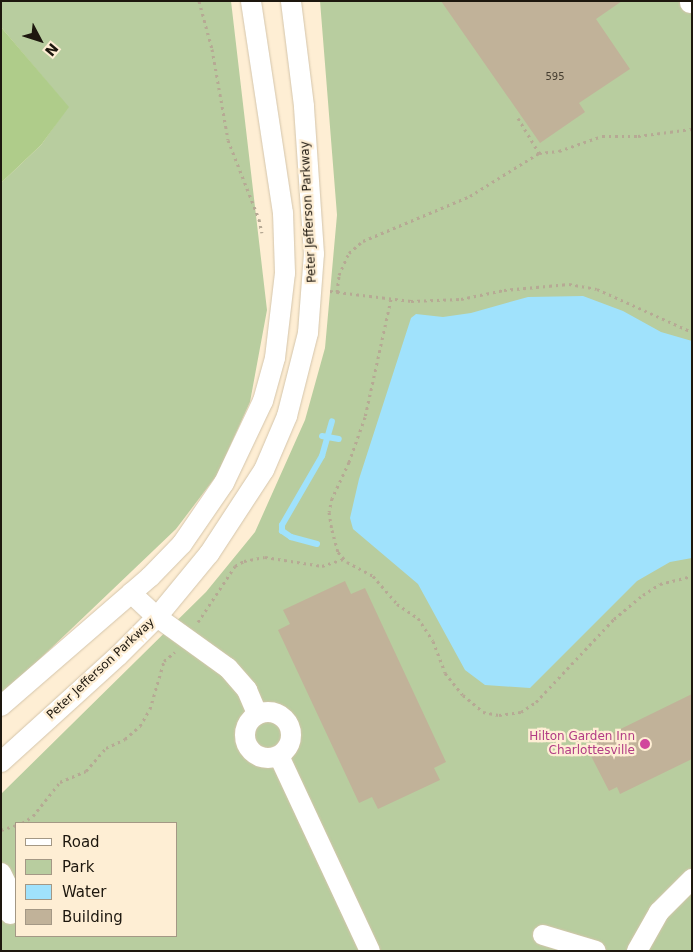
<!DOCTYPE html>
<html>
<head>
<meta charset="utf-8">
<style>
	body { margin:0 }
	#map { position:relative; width:693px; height:952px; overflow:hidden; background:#feeed4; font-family:"DejaVu Sans",sans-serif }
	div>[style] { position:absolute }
	.green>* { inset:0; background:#b8cd9f }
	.forest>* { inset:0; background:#afcc8a }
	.water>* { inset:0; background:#a0e2fc }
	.stream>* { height:6px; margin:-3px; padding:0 3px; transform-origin:3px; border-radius:3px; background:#a0e2fc }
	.building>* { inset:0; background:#c1b299 }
	.path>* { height:3px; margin-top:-1.5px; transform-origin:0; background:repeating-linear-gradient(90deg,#b6a994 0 2.5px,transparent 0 6.5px) }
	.roads { filter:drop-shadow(0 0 1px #d4c5ab) drop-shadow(0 0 1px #d4c5ab) }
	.minor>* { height:20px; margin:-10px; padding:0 10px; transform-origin:10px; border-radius:10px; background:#fff }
	.minor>.ring { margin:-10px; padding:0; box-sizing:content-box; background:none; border:20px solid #fff; border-radius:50% }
	.dots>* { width:14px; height:14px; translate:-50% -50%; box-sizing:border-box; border:2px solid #feeed4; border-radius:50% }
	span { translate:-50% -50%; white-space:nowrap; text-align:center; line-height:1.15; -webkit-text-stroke:4.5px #feeed4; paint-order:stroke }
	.number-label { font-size:10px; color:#463e31 }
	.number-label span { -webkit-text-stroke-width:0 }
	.street-label { font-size:12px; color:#1d170e }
	.hotel-label { font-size:12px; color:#b23c85 }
	.right { translate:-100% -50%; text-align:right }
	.frame { position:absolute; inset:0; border:2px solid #1d170e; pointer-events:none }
	.legend { position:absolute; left:15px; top:822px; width:162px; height:115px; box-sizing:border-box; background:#feeed4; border:1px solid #a49885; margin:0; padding:6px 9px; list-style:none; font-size:15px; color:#1d170e }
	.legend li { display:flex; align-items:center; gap:10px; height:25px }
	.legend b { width:25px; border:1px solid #a49885 }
	.north { position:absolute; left:15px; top:15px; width:50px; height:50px; -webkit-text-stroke:4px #feeed4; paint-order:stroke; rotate:130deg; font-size:14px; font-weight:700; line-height:20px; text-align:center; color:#1d170e }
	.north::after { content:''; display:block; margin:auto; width:18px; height:22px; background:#1d170e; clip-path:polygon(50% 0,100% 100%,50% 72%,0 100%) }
</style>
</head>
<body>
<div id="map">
	<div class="green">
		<div style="clip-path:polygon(1px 1px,231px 1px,267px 310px,250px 402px,217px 475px,176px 529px,1px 696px,1px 183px,41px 145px,68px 107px,1px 27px)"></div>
		<div style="clip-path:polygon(evenodd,320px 1px,692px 1px,692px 951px,1px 951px,1px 794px,206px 592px,255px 532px,305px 420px,325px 348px,337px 215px,320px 1px,16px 823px,176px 823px,176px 936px,16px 936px,16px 823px)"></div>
	</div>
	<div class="forest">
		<div style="clip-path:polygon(1px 27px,69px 107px,41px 145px,1px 183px)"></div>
	</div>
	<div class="water">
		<div style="clip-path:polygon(583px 296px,623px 311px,661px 332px,692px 341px,692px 558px,670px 562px,637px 581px,530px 688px,485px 685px,465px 670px,418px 584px,353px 529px,350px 518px,359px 479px,411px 318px,416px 314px,443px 317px,471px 313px,528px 297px)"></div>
	</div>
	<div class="stream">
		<div style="left:322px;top:436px;width:17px;rotate:10deg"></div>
		<div style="left:317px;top:544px;width:27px;rotate:-165deg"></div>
		<div style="left:291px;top:537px;width:11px;rotate:-146deg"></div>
		<div style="left:282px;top:531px;width:6px;rotate:-90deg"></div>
		<div style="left:282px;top:525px;width:80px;rotate:-59.9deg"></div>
		<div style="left:322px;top:456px;width:36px;rotate:-74deg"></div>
	</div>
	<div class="building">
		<div style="clip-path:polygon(441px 1px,622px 1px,596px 19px,630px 69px,579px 103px,585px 112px,540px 143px)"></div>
		<div style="clip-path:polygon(345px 581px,351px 594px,365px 588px,446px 762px,434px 768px,440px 780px,378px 809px,372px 797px,359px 803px,278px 630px,290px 624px,283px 610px)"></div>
		<div style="clip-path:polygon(692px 694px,692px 759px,620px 794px,617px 787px,609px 791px,589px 752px,599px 747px,596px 741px)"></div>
	</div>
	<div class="path">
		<div style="left:199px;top:1px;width:50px;rotate:74.8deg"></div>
		<div style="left:212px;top:49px;width:92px;rotate:80deg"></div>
		<div style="left:228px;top:140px;width:85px;rotate:68.6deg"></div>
		<div style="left:259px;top:219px;width:14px;rotate:78deg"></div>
		<div style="left:518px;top:118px;width:41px;rotate:59deg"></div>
		<div style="left:330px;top:291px;width:7px;rotate:8deg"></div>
		<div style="left:337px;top:292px;width:17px;rotate:-83deg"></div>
		<div style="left:339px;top:275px;width:24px;rotate:-66deg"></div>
		<div style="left:349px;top:253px;width:18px;rotate:-41deg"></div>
		<div style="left:363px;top:241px;width:116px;rotate:-22.8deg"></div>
		<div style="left:470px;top:196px;width:81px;rotate:-31.9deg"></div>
		<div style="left:539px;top:153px;width:20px;rotate:-6deg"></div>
		<div style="left:559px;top:151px;width:46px;rotate:-19.2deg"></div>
		<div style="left:602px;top:136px;width:36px"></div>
		<div style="left:638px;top:136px;width:54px;rotate:-7.4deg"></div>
		<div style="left:337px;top:292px;width:75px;rotate:6.9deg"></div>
		<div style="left:411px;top:301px;width:50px;rotate:-2.3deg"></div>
		<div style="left:461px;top:299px;width:44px;rotate:-11.8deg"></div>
		<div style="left:504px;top:290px;width:65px;rotate:-5.3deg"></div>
		<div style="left:569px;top:284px;width:28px;rotate:10deg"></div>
		<div style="left:597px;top:289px;width:104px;rotate:24.4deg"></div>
		<div style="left:391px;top:299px;width:121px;rotate:102.4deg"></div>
		<div style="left:365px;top:417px;width:48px;rotate:109.6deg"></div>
		<div style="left:349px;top:462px;width:40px;rotate:115deg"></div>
		<div style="left:332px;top:498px;width:14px;rotate:102deg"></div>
		<div style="left:329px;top:512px;width:18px;rotate:81deg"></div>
		<div style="left:332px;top:530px;width:23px;rotate:75deg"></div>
		<div style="left:338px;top:552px;width:13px;rotate:48deg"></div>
		<div style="left:347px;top:562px;width:30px;rotate:28deg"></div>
		<div style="left:373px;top:576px;width:37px;rotate:49deg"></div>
		<div style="left:397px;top:604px;width:25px;rotate:34deg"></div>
		<div style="left:418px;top:618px;width:27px;rotate:57deg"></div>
		<div style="left:433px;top:641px;width:34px;rotate:69deg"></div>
		<div style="left:445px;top:673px;width:28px;rotate:51deg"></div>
		<div style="left:463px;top:695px;width:26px;rotate:40deg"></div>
		<div style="left:483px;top:712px;width:16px;rotate:11deg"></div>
		<div style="left:499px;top:715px;width:22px;rotate:-8deg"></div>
		<div style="left:521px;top:712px;width:18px;rotate:-34deg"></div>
		<div style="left:536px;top:702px;width:114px;rotate:-46.8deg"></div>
		<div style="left:614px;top:619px;width:38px;rotate:-40deg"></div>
		<div style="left:643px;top:595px;width:20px;rotate:-33deg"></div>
		<div style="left:660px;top:584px;width:33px;rotate:-14deg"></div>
		<div style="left:198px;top:622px;width:67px;rotate:-56.5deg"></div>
		<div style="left:235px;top:566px;width:10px;rotate:-29deg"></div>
		<div style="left:244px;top:561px;width:21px;rotate:-11deg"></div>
		<div style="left:265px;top:557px;width:58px;rotate:9deg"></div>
		<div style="left:322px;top:566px;width:23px;rotate:-18deg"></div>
		<div style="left:22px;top:823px;width:13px;rotate:-32deg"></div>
		<div style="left:33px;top:816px;width:43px;rotate:-51.5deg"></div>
		<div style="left:60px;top:782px;width:28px;rotate:-23deg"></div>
		<div style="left:86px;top:771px;width:30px;rotate:-49deg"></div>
		<div style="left:106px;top:748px;width:21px;rotate:-25deg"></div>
		<div style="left:125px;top:739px;width:20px;rotate:-41deg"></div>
		<div style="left:140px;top:726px;width:20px;rotate:-60deg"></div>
		<div style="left:150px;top:709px;width:50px;rotate:-73.7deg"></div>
		<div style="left:164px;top:661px;width:14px;rotate:-39deg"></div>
		<div style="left:1px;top:830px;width:16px;rotate:-18deg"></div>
	</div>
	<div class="roads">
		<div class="minor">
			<div style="left:690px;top:3px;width:2px;rotate:-90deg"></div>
			<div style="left:131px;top:593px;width:35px;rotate:43deg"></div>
			<div style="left:157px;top:617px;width:87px;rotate:35.7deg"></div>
			<div style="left:228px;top:668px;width:29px;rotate:49deg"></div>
			<div style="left:247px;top:690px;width:26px;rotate:67deg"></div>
			<div style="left:1px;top:706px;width:197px;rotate:-40.9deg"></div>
			<div style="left:150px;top:577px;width:46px;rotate:-45.9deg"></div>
			<div style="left:182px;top:544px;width:74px;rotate:-55.5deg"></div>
			<div style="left:224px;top:483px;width:91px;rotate:-64.6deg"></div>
			<div style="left:263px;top:401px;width:45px;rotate:-74.4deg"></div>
			<div style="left:275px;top:358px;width:86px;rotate:-83.3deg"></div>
			<div style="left:285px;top:273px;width:60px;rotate:-91.9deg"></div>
			<div style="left:283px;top:213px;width:214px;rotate:-98.6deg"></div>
			<div class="ring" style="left:245px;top:712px;width:26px;height:26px"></div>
			<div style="left:279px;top:756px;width:215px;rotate:65deg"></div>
			<div style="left:1px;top:762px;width:158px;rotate:-42.2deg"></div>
			<div style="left:118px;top:656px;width:55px;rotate:-45deg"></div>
			<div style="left:157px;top:617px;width:82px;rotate:-50.5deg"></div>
			<div style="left:209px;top:554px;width:100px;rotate:-56.8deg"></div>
			<div style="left:264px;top:470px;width:59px;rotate:-66.9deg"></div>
			<div style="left:287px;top:416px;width:86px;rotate:-75.8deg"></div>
			<div style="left:308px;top:333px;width:79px;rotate:-85.7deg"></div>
			<div style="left:314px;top:254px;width:148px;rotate:-93.9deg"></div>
			<div style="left:304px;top:106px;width:106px;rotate:-97.1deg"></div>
			<div style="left:1px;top:873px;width:25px;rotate:64deg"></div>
			<div style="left:12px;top:896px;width:18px;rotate:96deg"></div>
			<div style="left:543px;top:935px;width:55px;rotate:16.8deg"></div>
			<div style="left:637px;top:951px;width:45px;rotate:-60.6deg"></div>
			<div style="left:659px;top:912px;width:47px;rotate:-45deg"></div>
		</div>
	</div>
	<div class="dots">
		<div style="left:645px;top:744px;background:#d1479c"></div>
	</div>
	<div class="number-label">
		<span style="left:555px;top:77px">595</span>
	</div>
	<div class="street-label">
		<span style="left:309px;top:212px;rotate:-93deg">Peter Jefferson Parkway</span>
		<span style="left:101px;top:669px;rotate:-43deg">Peter Jefferson Parkway</span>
	</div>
	<div class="hotel-label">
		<span class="right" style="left:635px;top:744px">Hilton Garden Inn<br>Charlottesville</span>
	</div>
	<div class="frame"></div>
	<ul class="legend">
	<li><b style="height:6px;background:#fff"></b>Road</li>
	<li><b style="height:14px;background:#b8cd9f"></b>Park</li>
	<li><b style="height:14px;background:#a0e2fc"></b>Water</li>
	<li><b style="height:14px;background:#c1b299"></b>Building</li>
	</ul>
	<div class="north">N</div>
</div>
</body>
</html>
